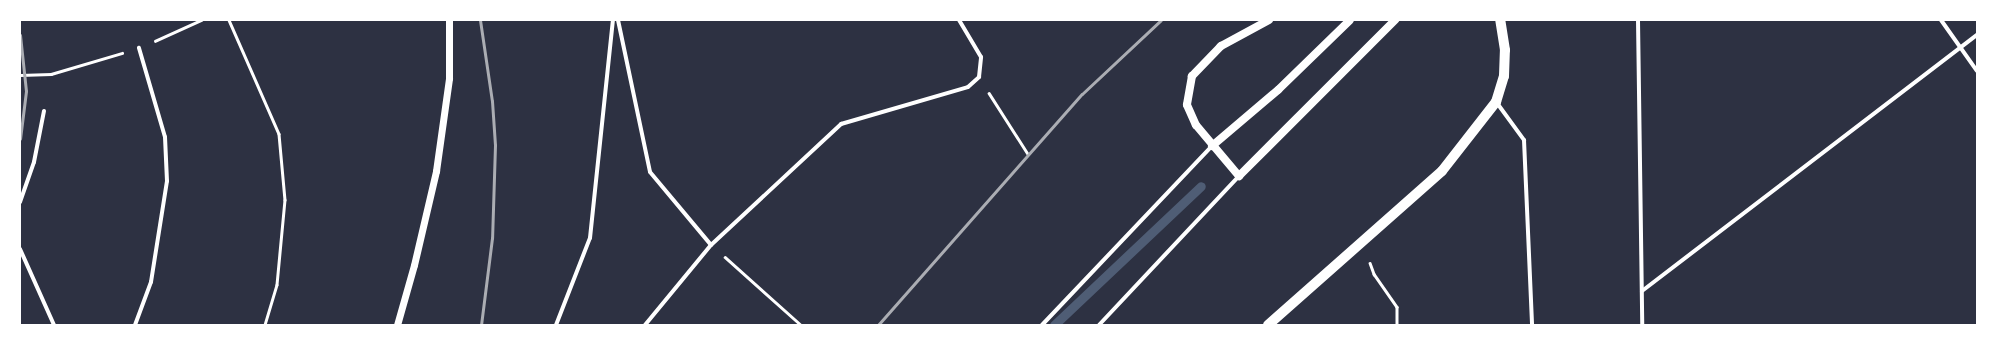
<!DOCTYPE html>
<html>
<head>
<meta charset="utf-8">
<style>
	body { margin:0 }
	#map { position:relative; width:1997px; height:345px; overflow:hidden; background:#2d3142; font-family:"Varela Round",sans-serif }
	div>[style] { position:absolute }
	.stream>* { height:9px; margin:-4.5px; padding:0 4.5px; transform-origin:4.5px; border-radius:4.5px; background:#4f5d75 }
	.path>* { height:2.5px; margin:-1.25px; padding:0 1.25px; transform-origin:1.25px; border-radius:1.25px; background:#fff }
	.minor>* { height:4px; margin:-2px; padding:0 2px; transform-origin:2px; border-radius:2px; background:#fff }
	.tertiary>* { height:7px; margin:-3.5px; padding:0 3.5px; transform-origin:3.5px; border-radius:3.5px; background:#fff }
	.secondary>* { height:8px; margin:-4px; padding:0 4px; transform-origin:4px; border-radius:4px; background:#fff }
	.primary>* { height:10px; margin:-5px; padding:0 5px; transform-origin:5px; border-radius:5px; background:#fff }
	.rail>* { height:3px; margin:-1.5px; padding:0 1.5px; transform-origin:1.5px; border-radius:1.5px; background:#abadb3 }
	span { translate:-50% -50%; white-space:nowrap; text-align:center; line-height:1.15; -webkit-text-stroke:4px #fff; paint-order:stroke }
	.frame { position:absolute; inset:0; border:21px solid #fff; pointer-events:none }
</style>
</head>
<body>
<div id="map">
	<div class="stream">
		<div style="left:1054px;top:325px;width:202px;rotate:-43.4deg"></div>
	</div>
	<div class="path">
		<div style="left:229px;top:20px;width:124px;rotate:66.3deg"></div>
		<div style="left:279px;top:134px;width:66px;rotate:84.8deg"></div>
		<div style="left:285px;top:200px;width:85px;rotate:95.4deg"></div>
		<div style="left:277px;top:285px;width:42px;rotate:106.7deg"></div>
		<div style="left:155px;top:41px;width:51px;rotate:-24.5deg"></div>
		<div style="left:20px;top:75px;width:31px;rotate:-2deg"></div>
		<div style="left:51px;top:74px;width:74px;rotate:-16.5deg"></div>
		<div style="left:989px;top:93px;width:72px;rotate:57.4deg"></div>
		<div style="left:725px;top:257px;width:102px;rotate:41.8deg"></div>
		<div style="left:1370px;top:263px;width:12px;rotate:70deg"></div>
		<div style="left:1374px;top:274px;width:40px;rotate:55.1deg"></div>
		<div style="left:1397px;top:307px;width:18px;rotate:90deg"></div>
	</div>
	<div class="minor">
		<div style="left:618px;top:20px;width:155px;rotate:78.1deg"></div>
		<div style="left:650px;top:172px;width:95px;rotate:50.1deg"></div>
		<div style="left:1638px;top:20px;width:305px;rotate:89.2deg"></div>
		<div style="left:1941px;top:20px;width:62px;rotate:54.8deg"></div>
		<div style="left:1497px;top:103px;width:46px;rotate:53.9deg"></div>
		<div style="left:1524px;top:140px;width:185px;rotate:87.5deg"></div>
		<div style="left:20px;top:202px;width:42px;rotate:-70.7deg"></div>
		<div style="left:34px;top:162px;width:52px;rotate:-78.9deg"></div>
		<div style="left:20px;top:249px;width:83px;rotate:65.9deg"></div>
		<div style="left:1642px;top:291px;width:422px;rotate:-37.4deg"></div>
		<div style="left:135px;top:325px;width:46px;rotate:-69.6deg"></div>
		<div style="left:151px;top:282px;width:102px;rotate:-81deg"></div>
		<div style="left:167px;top:181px;width:44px;rotate:-92.6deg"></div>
		<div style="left:165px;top:137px;width:93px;rotate:-106.3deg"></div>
		<div style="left:556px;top:325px;width:93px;rotate:-68.7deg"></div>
		<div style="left:590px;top:238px;width:219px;rotate:-84deg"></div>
		<div style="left:645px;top:325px;width:104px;rotate:-50.5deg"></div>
		<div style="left:711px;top:245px;width:178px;rotate:-42.9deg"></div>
		<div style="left:841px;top:124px;width:132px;rotate:-16.2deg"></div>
		<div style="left:968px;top:87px;width:15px;rotate:-42deg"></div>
		<div style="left:979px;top:77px;width:20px;rotate:-84deg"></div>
		<div style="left:981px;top:57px;width:43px;rotate:-120.7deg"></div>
		<div style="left:1042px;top:325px;width:247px;rotate:-46.5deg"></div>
		<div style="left:1099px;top:325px;width:204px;rotate:-46.8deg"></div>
	</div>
	<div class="tertiary">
		<div style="left:397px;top:325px;width:62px;rotate:-74.2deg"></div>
		<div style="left:414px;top:265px;width:97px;rotate:-76.8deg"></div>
		<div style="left:436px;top:171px;width:94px;rotate:-82deg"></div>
		<div style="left:449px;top:78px;width:58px;rotate:-90deg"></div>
	</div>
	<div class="secondary">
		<div style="left:1269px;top:20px;width:55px;rotate:151.6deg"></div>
		<div style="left:1221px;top:46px;width:42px;rotate:134deg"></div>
		<div style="left:1192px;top:76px;width:29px;rotate:100deg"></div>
		<div style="left:1187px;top:105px;width:22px;rotate:66deg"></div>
		<div style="left:1196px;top:125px;width:67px;rotate:49.9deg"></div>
		<div style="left:1239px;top:176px;width:221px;rotate:-45deg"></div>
		<div style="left:1212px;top:146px;width:87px;rotate:-40.3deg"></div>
		<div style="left:1278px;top:90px;width:100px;rotate:-44.2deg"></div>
	</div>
	<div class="primary">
		<div style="left:1268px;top:325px;width:232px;rotate:-41.5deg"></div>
		<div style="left:1442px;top:171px;width:88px;rotate:-52deg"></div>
		<div style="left:1496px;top:102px;width:27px;rotate:-73deg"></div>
		<div style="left:1504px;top:76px;width:26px;rotate:-88deg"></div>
		<div style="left:1505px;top:50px;width:30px;rotate:-99deg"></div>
	</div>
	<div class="rail">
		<div style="left:480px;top:20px;width:82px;rotate:81.6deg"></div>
		<div style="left:492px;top:101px;width:44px;rotate:86.1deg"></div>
		<div style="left:495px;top:145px;width:93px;rotate:91.8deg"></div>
		<div style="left:492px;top:238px;width:88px;rotate:97.2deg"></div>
		<div style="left:20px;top:35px;width:56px;rotate:83.9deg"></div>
		<div style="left:26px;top:91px;width:48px;rotate:97.1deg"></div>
		<div style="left:878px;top:325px;width:308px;rotate:-48.6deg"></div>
		<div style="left:1082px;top:94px;width:108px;rotate:-43.1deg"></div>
	</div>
	<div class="frame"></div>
</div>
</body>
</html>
